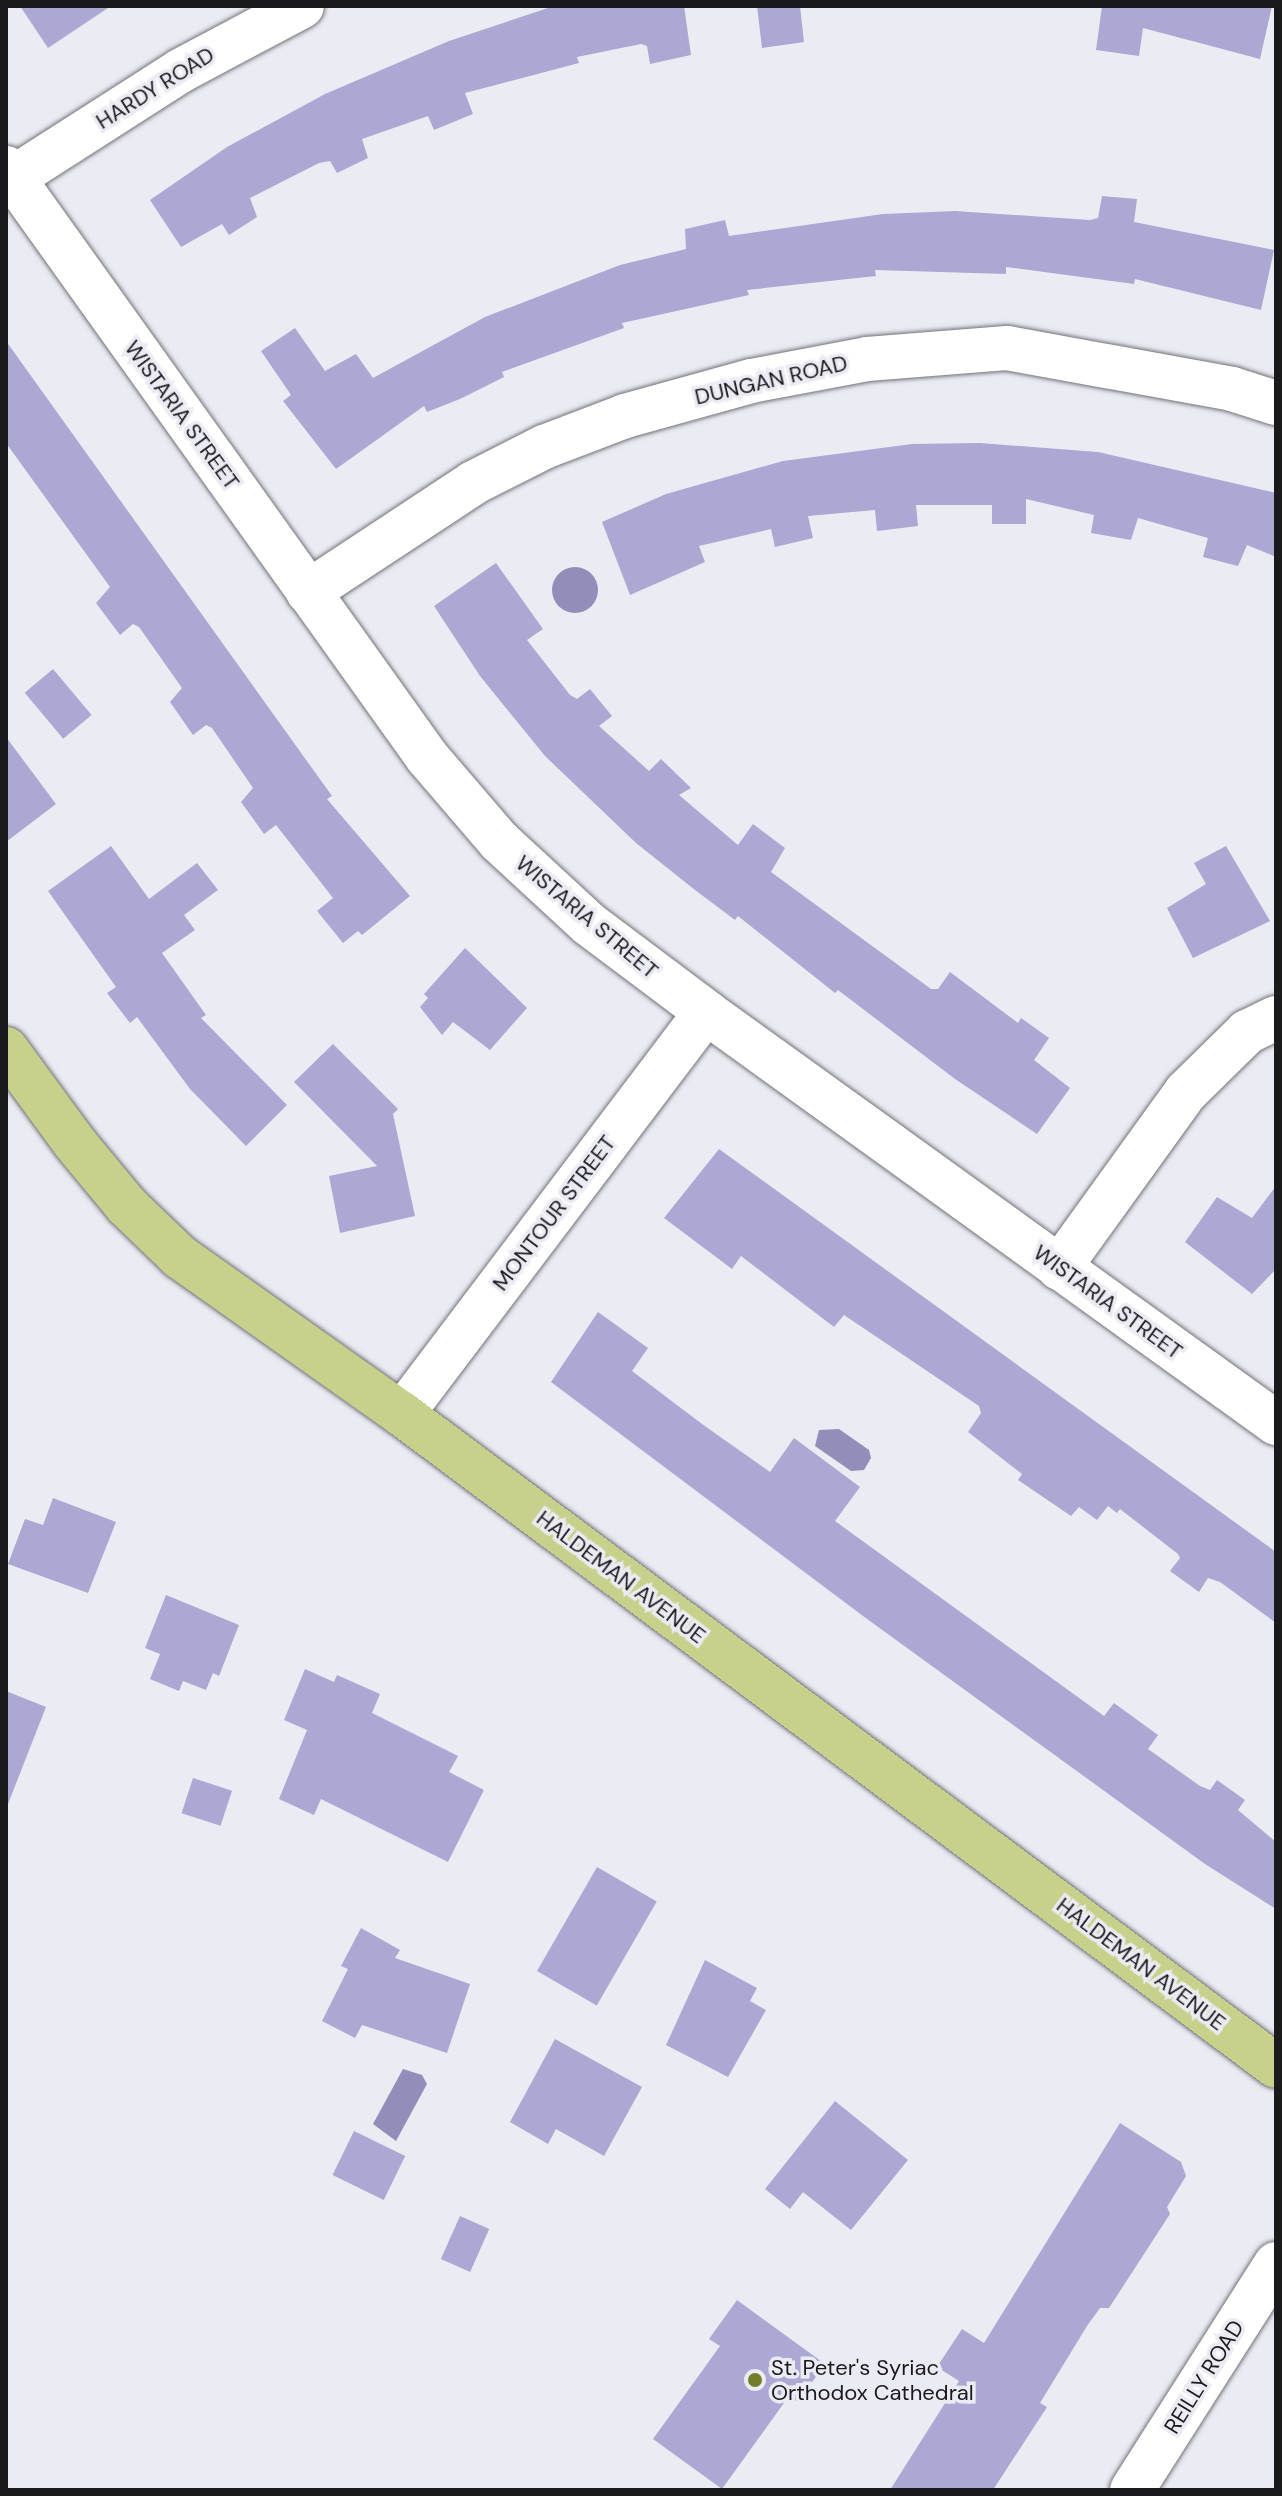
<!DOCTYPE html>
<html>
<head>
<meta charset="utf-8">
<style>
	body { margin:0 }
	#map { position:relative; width:1282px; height:2496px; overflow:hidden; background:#ebebf3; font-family:"DM Sans",sans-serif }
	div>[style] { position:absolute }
	.water>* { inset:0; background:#938dba }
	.round { border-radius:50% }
	.building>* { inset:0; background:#ada7d4; transform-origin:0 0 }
	.roads { filter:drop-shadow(0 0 2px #727279) drop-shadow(0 0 2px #727279) }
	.minor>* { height:44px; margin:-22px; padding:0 22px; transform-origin:22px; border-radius:22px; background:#fff }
	.major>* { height:44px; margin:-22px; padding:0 22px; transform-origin:22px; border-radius:22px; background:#c8d18c }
	.dots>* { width:22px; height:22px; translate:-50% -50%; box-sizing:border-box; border:4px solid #ebebf3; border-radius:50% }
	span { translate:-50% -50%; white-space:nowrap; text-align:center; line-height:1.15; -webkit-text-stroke:7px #ebebf3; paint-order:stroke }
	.street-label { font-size:22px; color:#1a191c }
	.poi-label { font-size:22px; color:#1a191c }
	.left { translate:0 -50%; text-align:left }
	.frame { position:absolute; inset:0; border:8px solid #1a191c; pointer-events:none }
</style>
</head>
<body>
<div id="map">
	<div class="water">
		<div class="round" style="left:552px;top:567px;width:46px;height:46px"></div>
		<div style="clip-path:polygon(839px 1429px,869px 1450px,871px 1458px,864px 1470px,851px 1471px,815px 1446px,819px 1430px)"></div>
		<div style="clip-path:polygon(403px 2069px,422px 2075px,427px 2084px,396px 2141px,373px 2124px)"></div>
	</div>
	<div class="building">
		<div style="clip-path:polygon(20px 6px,111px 6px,48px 48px)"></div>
		<div style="clip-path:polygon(554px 6px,684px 6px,691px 55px,650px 64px,647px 46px,641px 44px,577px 57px,579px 63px,465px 93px,473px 114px,434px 130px,428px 116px,362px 139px,368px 158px,337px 173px,330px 161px,319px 163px,250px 198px,257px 217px,229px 235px,222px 224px,181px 247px,150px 200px,227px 147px,325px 94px,449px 41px)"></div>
		<div style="clip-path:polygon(757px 6px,800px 6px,804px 42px,762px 48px)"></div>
		<div style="clip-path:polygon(1102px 6px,1272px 6px,1260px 59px,1143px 28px,1139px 56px,1096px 50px)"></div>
		<div style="clip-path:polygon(1102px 196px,1137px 199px,1134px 222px,1274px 250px,1261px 310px,1135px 279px,1134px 284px,1006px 267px,1006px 274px,875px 270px,876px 276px,747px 290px,749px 295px,622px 323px,624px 328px,502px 372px,504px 377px,460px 399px,427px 412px,424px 406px,336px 469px,283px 401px,291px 395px,261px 351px,295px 328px,325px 371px,356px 354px,373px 378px,485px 317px,620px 265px,686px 249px,685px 229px,725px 220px,729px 236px,883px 214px,955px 211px,1090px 220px,1098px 218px)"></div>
		<div style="clip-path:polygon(6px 341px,332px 796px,327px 799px,410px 896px,362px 935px,358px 931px,343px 943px,317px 911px,333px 898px,276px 825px,264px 834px,241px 802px,253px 788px,212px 728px,206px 725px,193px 735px,170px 702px,182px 688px,139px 627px,133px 624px,120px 635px,96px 603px,110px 587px,6px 443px)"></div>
		<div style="clip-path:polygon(980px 443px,1098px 452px,1276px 493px,1276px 557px,1247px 545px,1238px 566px,1203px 557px,1208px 538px,1138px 518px,1131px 540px,1091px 533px,1094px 515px,1026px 499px,1026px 524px,992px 524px,992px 505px,916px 505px,918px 526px,877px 531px,875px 510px,808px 516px,813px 538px,775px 547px,771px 529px,699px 546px,705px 562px,630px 595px,602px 522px,666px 494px,783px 461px,912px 444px)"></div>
		<div style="clip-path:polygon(496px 563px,543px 629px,527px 640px,570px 695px,577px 699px,590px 689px,612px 716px,599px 726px,649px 771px,661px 759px,691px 788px,679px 795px,738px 845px,753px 824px,785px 848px,771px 872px,931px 989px,938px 989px,950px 972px,1018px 1023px,1021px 1018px,1049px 1038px,1034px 1060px,1070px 1088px,1037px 1134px,955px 1079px,838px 990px,835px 993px,738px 916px,735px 920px,695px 890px,636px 843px,545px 756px,480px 676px,434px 606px)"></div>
		<div style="left:53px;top:669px;width:60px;height:37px;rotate:50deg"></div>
		<div style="clip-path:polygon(6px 737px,56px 804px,6px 842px)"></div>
		<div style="clip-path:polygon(111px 846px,149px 899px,197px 863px,218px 890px,184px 915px,195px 930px,162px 953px,206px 1015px,201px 1018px,287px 1105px,246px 1146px,190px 1089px,137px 1017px,130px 1023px,107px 993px,116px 987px,48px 891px)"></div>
		<div style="clip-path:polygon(1226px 846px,1270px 921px,1193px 958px,1167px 908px,1206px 884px,1194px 863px)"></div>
		<div style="clip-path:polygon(465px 948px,527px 1008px,490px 1050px,453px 1022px,442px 1035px,420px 1007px,428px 998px,424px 994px)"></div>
		<div style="clip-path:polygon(333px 1044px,398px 1109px,393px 1114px,415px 1216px,340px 1233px,329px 1176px,377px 1166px,294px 1082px)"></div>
		<div style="clip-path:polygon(719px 1149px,1276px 1552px,1276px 1623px,1220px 1582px,1208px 1578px,1199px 1592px,1170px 1571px,1180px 1558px,1178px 1554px,1120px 1509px,1117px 1513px,1108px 1506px,1097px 1520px,1079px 1507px,1071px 1516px,1018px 1480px,1022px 1474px,968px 1432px,981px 1413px,979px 1406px,844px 1315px,834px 1327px,741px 1256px,732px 1269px,664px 1218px)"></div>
		<div style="clip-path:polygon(1276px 1186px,1276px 1269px,1252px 1294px,1185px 1242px,1217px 1197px,1252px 1218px)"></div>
		<div style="clip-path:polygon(598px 1312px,648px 1348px,632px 1371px,702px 1424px,770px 1472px,794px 1438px,860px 1487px,835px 1521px,1104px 1716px,1114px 1703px,1158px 1735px,1148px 1749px,1200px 1786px,1210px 1790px,1217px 1780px,1245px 1800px,1238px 1810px,1276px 1842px,1276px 1909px,1205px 1864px,863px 1616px,551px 1382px)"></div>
		<div style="clip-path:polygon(53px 1498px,116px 1522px,88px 1593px,8px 1564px,25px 1519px,43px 1525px)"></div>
		<div style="clip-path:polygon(166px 1595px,239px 1625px,219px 1676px,213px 1673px,206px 1690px,183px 1681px,179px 1691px,150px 1679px,160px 1654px,145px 1648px)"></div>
		<div style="clip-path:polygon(305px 1669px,334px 1682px,337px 1675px,380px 1694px,372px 1713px,458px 1756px,449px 1772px,484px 1790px,448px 1862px,321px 1799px,314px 1815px,279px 1799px,307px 1730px,284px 1720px)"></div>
		<div style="clip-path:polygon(6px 1691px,46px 1707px,8px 1804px,6px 1804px)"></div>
		<div style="left:193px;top:1778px;width:41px;height:37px;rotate:18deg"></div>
		<div style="left:597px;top:1867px;width:69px;height:120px;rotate:30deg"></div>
		<div style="clip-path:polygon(361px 1928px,400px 1950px,395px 1958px,470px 1984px,447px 2053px,362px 2025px,355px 2038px,322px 2021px,348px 1969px,341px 1966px)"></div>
		<div style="clip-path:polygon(705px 1960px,757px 1988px,750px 2001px,766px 2010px,728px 2077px,666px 2045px)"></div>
		<div style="clip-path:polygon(555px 2039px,642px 2087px,604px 2156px,556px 2129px,548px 2144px,510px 2122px)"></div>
		<div style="clip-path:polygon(835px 2101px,908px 2160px,851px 2230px,803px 2192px,790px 2209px,765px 2189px)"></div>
		<div style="clip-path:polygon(1120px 2123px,1181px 2162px,1186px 2176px,1167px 2207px,1170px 2214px,1109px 2308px,1100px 2308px,1087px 2326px,1040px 2403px,1047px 2407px,993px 2490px,890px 2490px,959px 2381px,937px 2367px,962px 2329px,984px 2343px)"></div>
		<div style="left:354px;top:2131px;width:57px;height:49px;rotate:26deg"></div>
		<div style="left:460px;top:2216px;width:32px;height:47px;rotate:24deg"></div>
		<div style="clip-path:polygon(737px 2300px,825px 2364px,798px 2402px,789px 2396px,722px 2489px,653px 2439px,720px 2346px,709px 2339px)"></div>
	</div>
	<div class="roads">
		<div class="minor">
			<div style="left:6px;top:168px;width:724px;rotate:54.44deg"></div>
			<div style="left:427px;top:757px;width:111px;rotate:49.4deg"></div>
			<div style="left:499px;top:841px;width:122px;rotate:42.7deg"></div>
			<div style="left:589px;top:924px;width:146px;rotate:36.9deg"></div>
			<div style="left:706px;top:1012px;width:703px;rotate:35.79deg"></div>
			<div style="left:13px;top:178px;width:198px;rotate:-32.6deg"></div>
			<div style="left:180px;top:71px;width:138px;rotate:-28deg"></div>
			<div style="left:308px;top:592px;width:198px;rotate:-33.4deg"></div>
			<div style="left:473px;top:483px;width:80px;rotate:-26.9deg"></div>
			<div style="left:544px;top:447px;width:87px;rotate:-20.9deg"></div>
			<div style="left:625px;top:416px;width:131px;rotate:-15.5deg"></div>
			<div style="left:751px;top:381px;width:118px;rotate:-10.7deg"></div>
			<div style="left:867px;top:359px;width:140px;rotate:-4.5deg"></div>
			<div style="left:1007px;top:348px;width:229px;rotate:10.3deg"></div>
			<div style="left:1232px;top:389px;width:46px;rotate:17.7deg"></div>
			<div style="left:1059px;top:1268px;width:217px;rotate:-54.2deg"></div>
			<div style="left:1186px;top:1092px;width:86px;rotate:-44.5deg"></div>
			<div style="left:1247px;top:1032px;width:32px;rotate:-26deg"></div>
			<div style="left:402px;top:1414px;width:504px;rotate:-52.9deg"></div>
			<div style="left:1132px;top:2490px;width:268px;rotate:-57.5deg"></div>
		</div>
		<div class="major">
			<div style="left:6px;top:1049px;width:115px;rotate:53.8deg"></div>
			<div style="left:74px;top:1142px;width:83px;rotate:50.4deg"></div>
			<div style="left:127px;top:1206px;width:74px;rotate:43.9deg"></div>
			<div style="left:180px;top:1257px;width:272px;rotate:35.3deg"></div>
			<div style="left:402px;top:1414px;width:1090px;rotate:36.72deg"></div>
		</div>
	</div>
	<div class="dots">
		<div style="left:755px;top:2380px;background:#747e2a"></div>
	</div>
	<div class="street-label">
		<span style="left:155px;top:88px;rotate:-32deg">HARDY ROAD</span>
		<span style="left:771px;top:380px;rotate:-13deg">DUNGAN ROAD</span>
		<span style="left:182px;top:415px;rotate:54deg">WISTARIA STREET</span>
		<span style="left:587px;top:917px;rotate:40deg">WISTARIA STREET</span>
		<span style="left:554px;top:1213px;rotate:-53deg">MONTOUR STREET</span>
		<span style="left:1108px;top:1302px;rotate:36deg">WISTARIA STREET</span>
		<span style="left:621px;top:1577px;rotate:37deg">HALDEMAN AVENUE</span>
		<span style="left:1141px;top:1964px;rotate:37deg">HALDEMAN AVENUE</span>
		<span style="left:1204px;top:2377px;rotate:-58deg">REILLY ROAD</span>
	</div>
	<div class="poi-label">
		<span class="left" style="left:771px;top:2380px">St. Peter's Syriac<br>Orthodox Cathedral</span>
	</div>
	<div class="frame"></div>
</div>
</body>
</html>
